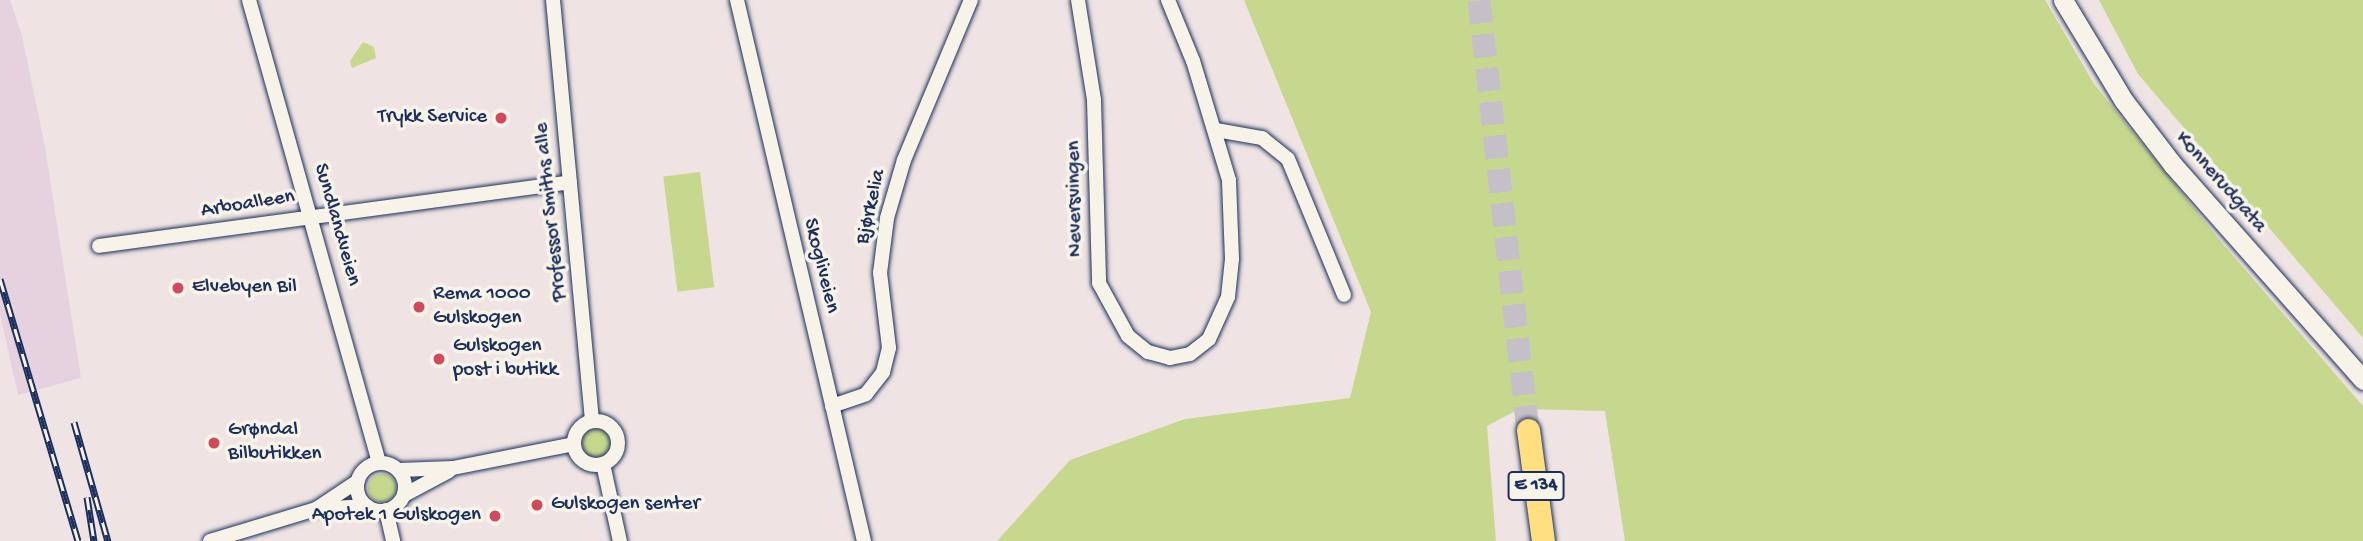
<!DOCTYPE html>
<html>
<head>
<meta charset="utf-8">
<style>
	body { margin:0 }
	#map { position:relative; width:2363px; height:541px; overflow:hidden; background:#efe4e3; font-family:"Gochi Hand",sans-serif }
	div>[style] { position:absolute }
	.built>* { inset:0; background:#e5d2de }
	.green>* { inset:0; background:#c6d88d; transform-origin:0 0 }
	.round { border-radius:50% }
	.trunk-tunnel>* { height:23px; margin-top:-11.5px; transform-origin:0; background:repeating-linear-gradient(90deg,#c5c0c8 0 23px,transparent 0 34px) }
	.roads { filter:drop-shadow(0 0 2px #1b2f5e) drop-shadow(0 0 2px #1b2f5e) }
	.minor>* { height:14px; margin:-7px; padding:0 7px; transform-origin:7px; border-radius:7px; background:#f7f3e8 }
	.minor>.ring { margin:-7px; padding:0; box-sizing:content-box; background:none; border:14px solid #f7f3e8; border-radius:50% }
	.secondary>* { height:19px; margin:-9.5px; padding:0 9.5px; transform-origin:9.5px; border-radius:9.5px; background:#f7f3e8 }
	.trunk>* { height:23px; margin:-11.5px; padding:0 11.5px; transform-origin:11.5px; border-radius:11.5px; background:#ffdf80 }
	.rail>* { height:7px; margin-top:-3.5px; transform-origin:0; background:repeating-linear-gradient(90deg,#f7f3e8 0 13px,#1b2f5e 0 26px); box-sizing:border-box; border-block:2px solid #1b2f5e }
	.dots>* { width:19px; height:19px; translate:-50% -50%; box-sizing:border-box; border:4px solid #f7f3e8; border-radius:50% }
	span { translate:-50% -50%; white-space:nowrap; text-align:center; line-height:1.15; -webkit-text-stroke:7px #f7f3e8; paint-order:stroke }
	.shield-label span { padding:2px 5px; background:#f7f3e8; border:2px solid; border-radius:5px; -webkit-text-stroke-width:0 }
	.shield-label { font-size:19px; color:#1b2f5e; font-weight:700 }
	.poi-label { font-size:21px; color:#1b2f5e }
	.right { translate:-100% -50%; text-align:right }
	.left { translate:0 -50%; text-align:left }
	.street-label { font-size:21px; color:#1b2f5e }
</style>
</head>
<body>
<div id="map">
	<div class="built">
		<div style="clip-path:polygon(0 0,10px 0,22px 36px,45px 147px,81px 378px,18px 395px,0 314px)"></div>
	</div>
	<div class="green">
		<div style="clip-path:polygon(1244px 0,2045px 0,2094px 84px,2222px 243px,2363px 406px,2363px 541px,1625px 541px,1605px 411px,1519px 409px,1487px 426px,1496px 541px,997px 541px,1070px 460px,1185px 419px,1350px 398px,1371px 312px)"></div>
		<div style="clip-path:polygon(2099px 0,2363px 0,2363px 338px,2138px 74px)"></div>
		<div style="clip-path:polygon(363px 42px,374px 47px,376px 58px,352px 68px,350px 61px)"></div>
		<div style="left:700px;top:172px;width:116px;height:37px;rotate:83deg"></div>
		<div class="round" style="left:582px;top:429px;width:28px;height:28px"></div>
		<div class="round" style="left:368px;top:474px;width:28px;height:28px"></div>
	</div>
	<div class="trunk-tunnel">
		<div style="left:1479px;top:0;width:433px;rotate:83.5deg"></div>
	</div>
	<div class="roads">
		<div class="minor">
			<div style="left:249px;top:0;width:480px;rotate:74.3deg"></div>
			<div style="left:553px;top:0;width:423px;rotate:84.7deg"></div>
			<div style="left:737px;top:0;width:556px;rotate:76.79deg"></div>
			<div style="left:1078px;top:0;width:101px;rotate:80.9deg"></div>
			<div style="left:1094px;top:100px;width:183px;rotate:88.4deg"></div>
			<div style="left:1099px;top:283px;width:60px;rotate:61.3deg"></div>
			<div style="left:1128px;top:336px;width:26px;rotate:39deg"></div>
			<div style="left:1148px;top:352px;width:23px;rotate:15deg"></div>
			<div style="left:1170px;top:358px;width:20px;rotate:-11deg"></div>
			<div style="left:1190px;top:354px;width:24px;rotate:-38deg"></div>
			<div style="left:1209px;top:339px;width:46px;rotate:-65.7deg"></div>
			<div style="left:1228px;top:297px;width:38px;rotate:-84deg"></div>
			<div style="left:1232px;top:259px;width:79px;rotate:-92.2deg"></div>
			<div style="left:1229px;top:180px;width:124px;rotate:-106.8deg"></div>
			<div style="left:1193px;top:61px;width:66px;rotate:-112.3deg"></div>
			<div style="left:1216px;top:130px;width:47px;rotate:9.9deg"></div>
			<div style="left:1262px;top:138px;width:33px;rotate:39deg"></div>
			<div style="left:1288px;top:159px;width:147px;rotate:67.6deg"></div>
			<div style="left:99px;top:246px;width:475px;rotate:-7.7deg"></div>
			<div style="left:832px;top:406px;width:36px;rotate:-19deg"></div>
			<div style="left:866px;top:394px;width:28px;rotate:-52deg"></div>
			<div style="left:883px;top:372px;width:25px;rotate:-76deg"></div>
			<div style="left:889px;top:348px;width:76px;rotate:-96.8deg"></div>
			<div style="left:880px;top:273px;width:55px;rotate:-82.7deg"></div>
			<div style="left:887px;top:218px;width:60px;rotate:-73.7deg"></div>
			<div style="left:904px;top:160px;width:173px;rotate:-67.3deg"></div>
			<div class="ring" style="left:574px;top:421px;width:30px;height:30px"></div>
			<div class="ring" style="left:357px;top:463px;width:34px;height:34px"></div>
			<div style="left:603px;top:464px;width:79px;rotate:77.6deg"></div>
			<div style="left:399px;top:470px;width:54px;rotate:-2.1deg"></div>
			<div style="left:453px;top:468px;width:123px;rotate:-11.2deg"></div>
			<div style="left:404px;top:495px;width:51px;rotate:-28.1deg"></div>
			<div style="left:316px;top:509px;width:50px;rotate:-33.7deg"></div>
			<div style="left:386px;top:510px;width:32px;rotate:77deg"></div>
			<div style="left:210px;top:541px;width:111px;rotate:-16.8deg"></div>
			<div style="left:316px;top:509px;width:51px;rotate:-3.4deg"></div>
		</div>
		<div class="secondary">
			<div style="left:2063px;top:0;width:118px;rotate:58.9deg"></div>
			<div style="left:2124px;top:101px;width:81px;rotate:52.6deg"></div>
			<div style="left:2173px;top:165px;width:287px;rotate:48.5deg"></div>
		</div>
		<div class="trunk">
			<div style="left:1528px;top:430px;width:112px;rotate:82.3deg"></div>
		</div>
	</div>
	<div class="rail">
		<div style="left:0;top:279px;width:273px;rotate:73.4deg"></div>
		<div style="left:74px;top:422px;width:124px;rotate:74.1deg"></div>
		<div style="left:87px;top:497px;width:45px;rotate:81deg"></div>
	</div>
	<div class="dots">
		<div style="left:501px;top:118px;background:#d1495b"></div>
		<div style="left:178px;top:288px;background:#d1495b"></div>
		<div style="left:419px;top:307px;background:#d1495b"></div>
		<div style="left:439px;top:359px;background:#d1495b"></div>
		<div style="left:214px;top:443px;background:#d1495b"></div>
		<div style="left:537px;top:505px;background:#d1495b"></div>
		<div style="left:495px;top:516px;background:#d1495b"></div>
	</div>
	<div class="shield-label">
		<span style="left:1536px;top:486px">E 134</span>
	</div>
	<div class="poi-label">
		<span class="right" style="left:487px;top:118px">Trykk Service</span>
		<span class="left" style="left:192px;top:288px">Elvebyen Bil</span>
		<span class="left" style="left:433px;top:307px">Rema 1000<br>Gulskogen</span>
		<span class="left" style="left:453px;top:359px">Gulskogen<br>post i butikk</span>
		<span class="left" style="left:228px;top:443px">Grøndal<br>Bilbutikken</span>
		<span class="left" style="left:551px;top:505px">Gulskogen senter</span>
		<span class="right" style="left:481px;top:516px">Apotek 1 Gulskogen</span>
	</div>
	<div class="street-label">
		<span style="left:2220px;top:183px;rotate:49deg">Konnerudgata</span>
		<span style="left:1076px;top:199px;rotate:-91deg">Neversvingen</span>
		<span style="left:248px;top:205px;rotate:-9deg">Arboalleen</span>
		<span style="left:872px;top:207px;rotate:-77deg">Bjørkelia</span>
		<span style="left:552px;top:212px;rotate:-96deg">Professor Smiths alle</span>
		<span style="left:336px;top:225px;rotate:74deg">Sundlandveien</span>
		<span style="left:820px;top:266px;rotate:76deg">Skogliveien</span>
	</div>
</div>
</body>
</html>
